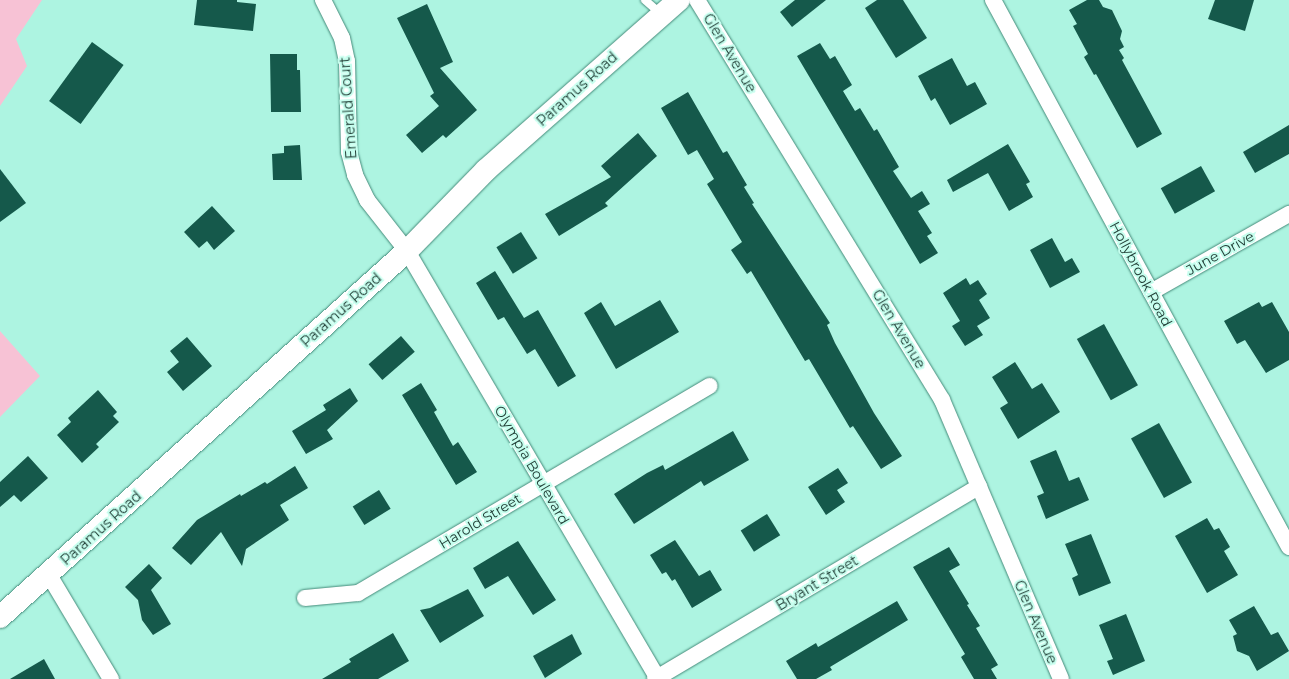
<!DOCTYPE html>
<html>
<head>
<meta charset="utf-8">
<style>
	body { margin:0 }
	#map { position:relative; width:1289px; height:679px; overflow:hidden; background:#adf4e1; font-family:Montserrat,sans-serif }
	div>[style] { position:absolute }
	.green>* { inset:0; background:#f7c2d5 }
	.building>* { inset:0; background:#15594b; transform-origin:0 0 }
	.roads { filter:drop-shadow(0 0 1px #448a79) drop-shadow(0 0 1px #448a79) }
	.lane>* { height:8px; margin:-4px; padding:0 4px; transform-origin:4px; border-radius:4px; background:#fff }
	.street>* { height:16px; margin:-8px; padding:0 8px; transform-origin:8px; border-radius:8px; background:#fff }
	.secondary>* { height:22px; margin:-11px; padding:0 11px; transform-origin:11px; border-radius:11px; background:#fff }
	span { translate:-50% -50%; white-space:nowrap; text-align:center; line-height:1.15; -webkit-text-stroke:4px #c6feee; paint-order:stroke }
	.street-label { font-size:14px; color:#223f37 }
</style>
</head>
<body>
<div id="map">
	<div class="green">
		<div style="clip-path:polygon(0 0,42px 0,16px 39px,27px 66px,0 106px)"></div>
		<div style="clip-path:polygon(0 331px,40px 376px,0 417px)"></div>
	</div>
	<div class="building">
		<div style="clip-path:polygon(197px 0,237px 0,237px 2px,256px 4px,253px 31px,194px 25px)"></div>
		<div style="clip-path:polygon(795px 0,826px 0,792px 27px,780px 12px)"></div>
		<div style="clip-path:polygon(877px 0,903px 0,927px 38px,896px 58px,865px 8px)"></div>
		<div style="clip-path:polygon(1087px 0,1099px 0,1103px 7px,1112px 10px,1122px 31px,1120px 39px,1124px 47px,1119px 50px,1124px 58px,1122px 60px,1162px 134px,1137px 148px,1096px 74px,1094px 75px,1084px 57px,1088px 54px,1073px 26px,1077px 24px,1069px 10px)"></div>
		<div style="clip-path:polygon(1215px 0,1254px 0,1245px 31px,1208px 19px)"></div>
		<div style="clip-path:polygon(427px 4px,453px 62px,440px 68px,477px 110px,446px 138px,443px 135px,422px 153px,406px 135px,439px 106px,430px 96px,434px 93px,397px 18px)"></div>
		<div style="left:92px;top:42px;width:39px;height:73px;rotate:36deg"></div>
		<div style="clip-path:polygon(820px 43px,830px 59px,835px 56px,852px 85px,843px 91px,855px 111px,860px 108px,874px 131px,877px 129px,899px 167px,893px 171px,911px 198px,922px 191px,930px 204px,918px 211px,932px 233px,927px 236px,938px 253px,920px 264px,797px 56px)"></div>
		<div style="clip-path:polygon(270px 54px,297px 54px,297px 70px,300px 70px,301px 112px,271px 112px)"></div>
		<div style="clip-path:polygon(952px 58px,967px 86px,975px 82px,987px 104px,950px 125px,935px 98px,931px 101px,918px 76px)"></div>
		<div style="clip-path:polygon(688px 92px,723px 153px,727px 151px,747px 185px,744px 187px,754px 203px,752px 204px,830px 323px,827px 325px,835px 343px,874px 413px,902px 456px,881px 469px,853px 426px,850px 428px,809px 359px,805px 361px,751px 271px,747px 274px,731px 250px,742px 242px,707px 184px,714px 179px,697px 150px,688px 155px,661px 108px)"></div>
		<div style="clip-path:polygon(1289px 125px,1289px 154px,1255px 173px,1243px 152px)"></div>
		<div style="clip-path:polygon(638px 133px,657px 156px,605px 203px,608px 206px,559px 236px,545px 214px,611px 177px,601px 166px)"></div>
		<div style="clip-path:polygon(1008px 144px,1030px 182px,1026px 184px,1033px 197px,1009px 211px,988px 173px,953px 192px,947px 180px)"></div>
		<div style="clip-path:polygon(300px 145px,302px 180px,273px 180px,272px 154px,284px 153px,284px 146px)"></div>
		<div style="left:1201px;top:166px;width:29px;height:46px;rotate:61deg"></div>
		<div style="clip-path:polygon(0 169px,26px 203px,0 222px)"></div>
		<div style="clip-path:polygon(212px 206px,235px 231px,214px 250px,207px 241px,199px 248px,184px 232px)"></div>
		<div style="left:521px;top:232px;width:31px;height:29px;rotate:58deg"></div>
		<div style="clip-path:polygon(1052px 238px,1065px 262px,1072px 258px,1080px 272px,1050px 288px,1030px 250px)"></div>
		<div style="clip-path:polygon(495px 271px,524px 318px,538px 310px,576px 376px,558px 387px,535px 349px,527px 354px,504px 317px,498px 320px,476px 283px)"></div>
		<div style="clip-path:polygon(966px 278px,970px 285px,978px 280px,987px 294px,979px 300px,990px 318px,977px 326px,983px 335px,965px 346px,952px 326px,960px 321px,943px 293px)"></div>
		<div style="clip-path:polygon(660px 300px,679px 332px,616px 369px,584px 313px,601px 302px,615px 326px)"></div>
		<div style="clip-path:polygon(1259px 302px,1262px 307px,1272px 302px,1289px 332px,1289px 360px,1266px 373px,1245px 340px,1237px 344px,1224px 321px)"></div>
		<div style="left:1104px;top:324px;width:70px;height:31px;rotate:61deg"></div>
		<div style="left:401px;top:336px;width:21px;height:43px;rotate:49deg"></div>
		<div style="clip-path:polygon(187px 337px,212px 366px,183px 391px,167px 372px,179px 362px,170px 351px)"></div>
		<div style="clip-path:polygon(1015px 362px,1032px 389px,1042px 383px,1060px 412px,1018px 439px,1000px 408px,1008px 403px,992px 377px)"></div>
		<div style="clip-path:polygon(421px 383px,437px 410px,434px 412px,453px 446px,458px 442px,477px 472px,456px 485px,402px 395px)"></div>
		<div style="clip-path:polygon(350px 388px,358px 401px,327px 430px,333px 439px,306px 454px,292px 431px,326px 410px,323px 405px)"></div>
		<div style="clip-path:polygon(98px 390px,117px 412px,113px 416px,119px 422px,96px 444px,99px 447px,82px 463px,57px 435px,71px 422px,68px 418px)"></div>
		<div style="left:1159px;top:423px;width:68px;height:32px;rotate:61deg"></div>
		<div style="clip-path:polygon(733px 431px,749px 460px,704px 486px,701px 481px,634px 524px,614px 494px,647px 473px,663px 465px,665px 470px)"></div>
		<div style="clip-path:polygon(1056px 450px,1069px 481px,1079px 477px,1089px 500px,1046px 519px,1037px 496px,1044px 493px,1030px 461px)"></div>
		<div style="clip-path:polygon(28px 456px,48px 478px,21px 502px,14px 495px,0 507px,0 482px)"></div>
		<div style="clip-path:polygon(295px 466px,308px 488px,280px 505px,289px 520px,246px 549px,242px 566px,221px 532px,191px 565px,172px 548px,197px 520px,240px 494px,241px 496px,265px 482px,267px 484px)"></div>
		<div style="clip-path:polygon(838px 468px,848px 483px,837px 490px,845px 502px,826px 515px,808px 487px)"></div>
		<div style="left:379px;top:490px;width:22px;height:31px;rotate:58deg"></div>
		<div style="left:767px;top:514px;width:25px;height:31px;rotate:58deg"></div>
		<div style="clip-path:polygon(1207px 518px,1214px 530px,1219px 528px,1230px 547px,1224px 551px,1238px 575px,1207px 593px,1175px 536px)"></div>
		<div style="clip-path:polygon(1091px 534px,1111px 583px,1079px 596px,1072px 578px,1078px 575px,1065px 544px)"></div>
		<div style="clip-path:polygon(675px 540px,699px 576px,710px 570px,722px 590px,692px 608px,675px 579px,672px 581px,666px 572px,662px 574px,650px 555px)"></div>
		<div style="clip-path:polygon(518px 541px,556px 600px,533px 615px,508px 576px,485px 589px,473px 568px)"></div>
		<div style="clip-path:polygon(949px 547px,960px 565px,949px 571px,969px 604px,967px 605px,980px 626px,976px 628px,998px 665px,991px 669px,997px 679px,974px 679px,961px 657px,965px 654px,913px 567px)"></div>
		<div style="clip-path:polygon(149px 564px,162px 578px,151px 590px,171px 624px,153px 635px,142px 620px,138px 600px,125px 587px)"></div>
		<div style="clip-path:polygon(468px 589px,484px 616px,440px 643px,420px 610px,430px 608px)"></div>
		<div style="clip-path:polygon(897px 601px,908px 620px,830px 667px,832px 670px,816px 679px,797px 679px,786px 661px,816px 643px,818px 647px)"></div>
		<div style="clip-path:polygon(1254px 606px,1271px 635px,1278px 632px,1289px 651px,1257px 671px,1249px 656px,1237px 651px,1233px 636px,1237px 634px,1229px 620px)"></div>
		<div style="clip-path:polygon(1126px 614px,1145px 661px,1113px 675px,1107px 661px,1113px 659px,1099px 625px)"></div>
		<div style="clip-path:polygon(393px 633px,409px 661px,378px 679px,322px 679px,351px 662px,349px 659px)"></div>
		<div style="clip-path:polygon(572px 634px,582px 654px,545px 678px,533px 656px)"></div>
		<div style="clip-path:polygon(44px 659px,55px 679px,10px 679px)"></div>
	</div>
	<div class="roads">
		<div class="lane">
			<div style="left:645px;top:0;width:21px;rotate:41deg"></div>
		</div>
		<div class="street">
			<div style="left:323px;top:0;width:42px;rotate:63.4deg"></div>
			<div style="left:342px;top:38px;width:24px;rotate:78deg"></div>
			<div style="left:347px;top:61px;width:91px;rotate:88.7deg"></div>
			<div style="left:349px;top:152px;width:24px;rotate:75deg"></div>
			<div style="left:355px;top:175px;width:28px;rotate:64deg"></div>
			<div style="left:367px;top:200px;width:65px;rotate:51.9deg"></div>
			<div style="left:407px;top:251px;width:496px;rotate:59.6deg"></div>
			<div style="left:697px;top:0;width:469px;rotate:58.5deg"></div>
			<div style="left:942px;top:400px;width:303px;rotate:66.9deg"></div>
			<div style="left:993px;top:0;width:622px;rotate:61.58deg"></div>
			<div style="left:1151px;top:292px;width:159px;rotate:-29.5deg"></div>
			<div style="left:49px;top:575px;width:121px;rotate:59.2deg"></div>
			<div style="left:305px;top:598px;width:53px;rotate:-5.4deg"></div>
			<div style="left:358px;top:593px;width:408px;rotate:-30.5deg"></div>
			<div style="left:655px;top:679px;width:377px;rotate:-30.7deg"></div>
		</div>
		<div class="secondary">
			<div style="left:0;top:617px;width:547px;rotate:-41.96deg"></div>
			<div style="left:407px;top:251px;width:113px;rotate:-45.7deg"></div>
			<div style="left:486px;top:170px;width:257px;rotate:-41.4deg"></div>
		</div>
	</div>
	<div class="street-label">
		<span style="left:730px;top:53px;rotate:59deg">Glen Avenue</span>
		<span style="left:577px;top:89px;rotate:-42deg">Paramus Road</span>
		<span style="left:348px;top:108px;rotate:-94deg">Emerald Court</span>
		<span style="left:1220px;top:253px;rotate:-29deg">June Drive</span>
		<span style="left:1141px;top:274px;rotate:62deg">Hollybrook Road</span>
		<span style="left:341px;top:310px;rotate:-42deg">Paramus Road</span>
		<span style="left:899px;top:329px;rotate:59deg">Glen Avenue</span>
		<span style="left:532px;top:465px;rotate:60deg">Olympia Boulevard</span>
		<span style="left:480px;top:521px;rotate:-31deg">Harold Street</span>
		<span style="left:101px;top:528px;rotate:-42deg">Paramus Road</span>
		<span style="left:817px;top:583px;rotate:-31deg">Bryant Street</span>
		<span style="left:1036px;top:622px;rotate:67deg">Glen Avenue</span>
	</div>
</div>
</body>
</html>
